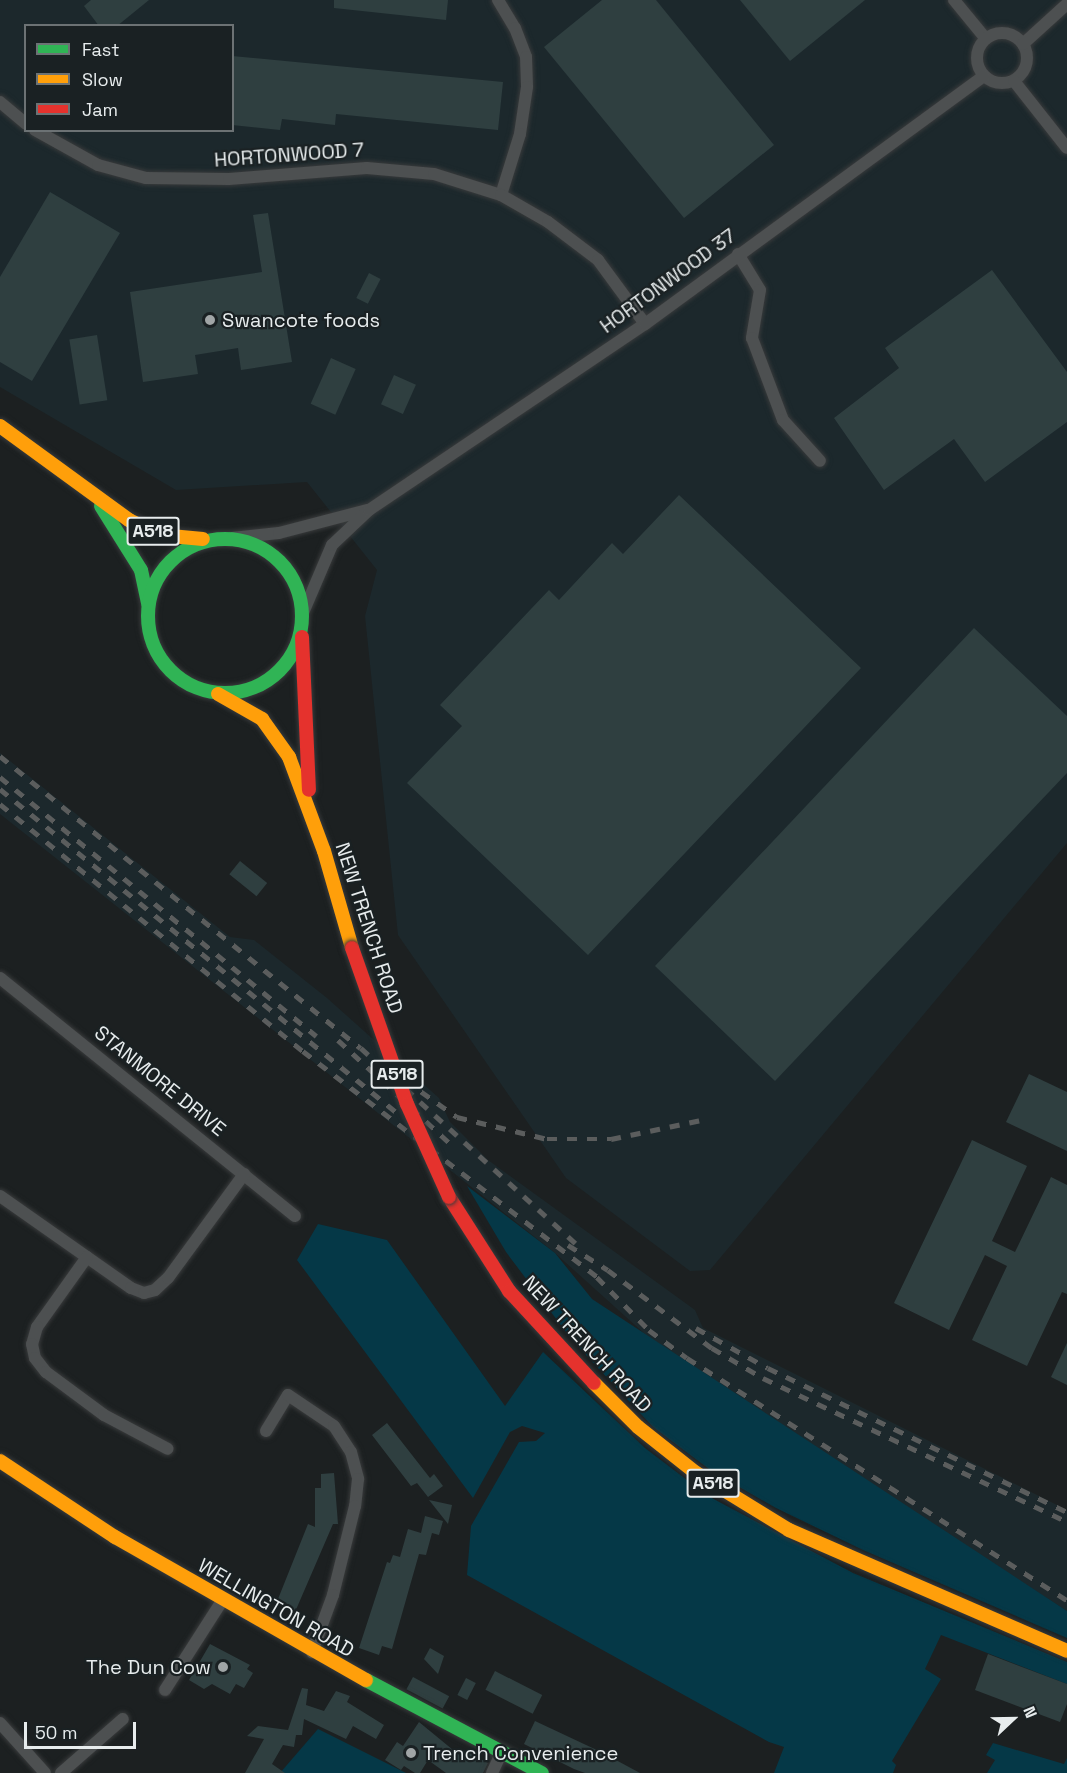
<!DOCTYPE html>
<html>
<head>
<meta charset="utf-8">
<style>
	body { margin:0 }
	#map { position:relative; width:1067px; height:1773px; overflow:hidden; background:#1c2021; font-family:"Space Grotesk",sans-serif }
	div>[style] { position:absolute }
	.built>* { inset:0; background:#1c282c }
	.green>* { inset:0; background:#053847 }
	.building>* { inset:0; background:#2f3f40; transform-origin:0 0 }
	.roads { filter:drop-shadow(0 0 2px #383a3b) drop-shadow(0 0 2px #383a3b) }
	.street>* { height:12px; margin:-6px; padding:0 6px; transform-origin:6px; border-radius:6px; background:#4d5051 }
	.street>.ring { margin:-6px; padding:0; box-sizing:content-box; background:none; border:12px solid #4d5051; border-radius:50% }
	.fast>* { height:14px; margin:-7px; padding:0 7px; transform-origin:7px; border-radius:7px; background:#30b455 }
	.fast>.ring { margin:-7px; padding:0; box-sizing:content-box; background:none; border:14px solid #30b455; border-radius:50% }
	.slow>* { height:14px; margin:-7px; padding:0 7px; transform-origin:7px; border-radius:7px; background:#ff9f0a }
	.jam>* { height:14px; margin:-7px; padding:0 7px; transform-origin:7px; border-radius:7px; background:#e5322d }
	.rail>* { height:4.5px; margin-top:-2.25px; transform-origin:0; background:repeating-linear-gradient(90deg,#5b5d5d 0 10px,transparent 0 20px) }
	.bridges { filter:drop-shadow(0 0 2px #383a3b) drop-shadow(0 0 2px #383a3b) }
	.jam-bridge>* { height:14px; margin:-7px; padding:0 7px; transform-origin:7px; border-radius:7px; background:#e5322d }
	.dots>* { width:16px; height:16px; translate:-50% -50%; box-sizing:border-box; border:3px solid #1a2123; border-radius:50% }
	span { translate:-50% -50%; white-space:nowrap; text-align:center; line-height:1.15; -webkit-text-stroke:4.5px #1a2123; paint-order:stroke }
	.shield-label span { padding:2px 4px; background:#1a2123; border:2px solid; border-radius:4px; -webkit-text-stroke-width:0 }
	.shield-label { font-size:18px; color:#e7eced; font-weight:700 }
	.street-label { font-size:20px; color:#e7eced }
	.poi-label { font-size:20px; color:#e7eced }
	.left { translate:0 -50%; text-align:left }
	.right { translate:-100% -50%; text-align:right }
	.legend { position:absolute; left:24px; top:24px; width:210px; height:108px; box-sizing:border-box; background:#1a2123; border:2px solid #6c7274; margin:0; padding:8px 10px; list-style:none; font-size:18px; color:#e7eced }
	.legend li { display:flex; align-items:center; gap:12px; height:30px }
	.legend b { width:30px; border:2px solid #6c7274 }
	.north { position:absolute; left:983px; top:1689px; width:60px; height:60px; -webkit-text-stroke:4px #1a2123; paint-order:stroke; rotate:68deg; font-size:16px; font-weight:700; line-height:24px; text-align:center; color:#e7eced }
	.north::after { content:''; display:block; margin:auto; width:21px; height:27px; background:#e7eced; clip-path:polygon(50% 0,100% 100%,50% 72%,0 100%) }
	.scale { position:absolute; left:24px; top:1722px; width:112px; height:27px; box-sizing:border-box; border:3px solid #e7eced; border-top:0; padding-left:8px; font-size:18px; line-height:21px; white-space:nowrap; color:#e7eced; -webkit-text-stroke:4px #1a2123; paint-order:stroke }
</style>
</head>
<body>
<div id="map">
	<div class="built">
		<div style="clip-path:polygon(evenodd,0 0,1067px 0,1067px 843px,710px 1270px,690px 1271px,566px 1178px,398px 935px,365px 616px,377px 570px,307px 482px,176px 490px,0 387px,0 0,26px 26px,232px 26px,232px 130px,26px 130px,26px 26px)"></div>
		<div style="clip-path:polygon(0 753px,230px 937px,254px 940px,327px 998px,439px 1098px,450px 1122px,488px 1160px,695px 1310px,703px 1328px,1067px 1510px,1067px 1611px,701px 1376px,646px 1335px,555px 1253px,0 814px)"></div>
	</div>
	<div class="green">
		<div style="clip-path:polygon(467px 1186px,555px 1253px,592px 1299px,1067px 1611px,1067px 1638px,863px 1550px,776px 1508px,713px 1472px,653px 1427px,572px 1340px,506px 1252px)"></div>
		<div style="clip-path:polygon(318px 1224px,387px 1240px,505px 1406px,543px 1352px,645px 1448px,708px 1496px,853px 1573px,1067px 1662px,1067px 1684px,941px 1635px,925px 1669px,941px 1679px,892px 1761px,896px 1765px,893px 1773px,774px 1773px,784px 1747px,769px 1742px,467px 1575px,471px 1526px,519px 1442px,536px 1441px,545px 1433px,522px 1426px,510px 1432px,473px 1498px,297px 1260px)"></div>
		<div style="clip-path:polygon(318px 1729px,406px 1773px,280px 1773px)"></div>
		<div style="clip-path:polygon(993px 1743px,1064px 1764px,1067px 1758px,1067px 1773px,987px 1773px,995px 1760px,986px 1755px)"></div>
	</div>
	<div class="building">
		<div style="clip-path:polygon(91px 0,149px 0,117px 26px,99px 26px,84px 6px)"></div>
		<div style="clip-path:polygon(334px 0,448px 0,446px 20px,334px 8px)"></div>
		<div style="clip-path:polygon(602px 0,656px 0,774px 145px,684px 218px,544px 47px)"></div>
		<div style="clip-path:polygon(740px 0,865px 0,790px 61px)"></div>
		<div style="clip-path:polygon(232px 56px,503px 82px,498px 130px,336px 114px,335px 125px,282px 119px,280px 130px,232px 125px)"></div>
		<div style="clip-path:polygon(50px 192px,120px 233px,32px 381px,0 362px,0 277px)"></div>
		<div style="clip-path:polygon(268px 213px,292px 362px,241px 370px,238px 348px,195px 355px,198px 374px,143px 382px,130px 292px,262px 272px,253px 215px)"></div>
		<div style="clip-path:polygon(992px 270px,1067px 372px,1067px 422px,985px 482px,954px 439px,884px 490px,834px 418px,899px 368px,885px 348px)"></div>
		<div style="left:369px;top:273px;width:13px;height:28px;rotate:27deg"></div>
		<div style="left:97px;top:335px;width:66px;height:28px;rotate:81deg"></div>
		<div style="left:331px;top:358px;width:27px;height:50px;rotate:24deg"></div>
		<div style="left:394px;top:375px;width:24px;height:32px;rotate:24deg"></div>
		<div style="clip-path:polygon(679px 495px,861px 668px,588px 955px,407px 783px,462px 726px,440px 705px,549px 590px,559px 600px,612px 543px,623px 554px)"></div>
		<div style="clip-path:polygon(974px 628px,1067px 716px,1067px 773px,775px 1081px,655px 966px)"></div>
		<div style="left:240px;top:861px;width:35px;height:17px;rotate:39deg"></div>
		<div style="clip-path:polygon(1029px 1074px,1067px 1092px,1067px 1151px,1006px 1122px)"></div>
		<div style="clip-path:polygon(972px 1140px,1027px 1166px,992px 1241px,1015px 1252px,1051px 1177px,1067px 1185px,1067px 1294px,1062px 1292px,1027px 1366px,972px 1340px,1007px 1266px,985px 1255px,949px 1330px,894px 1303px)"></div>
		<div style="clip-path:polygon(1067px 1343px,1067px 1385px,1051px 1377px)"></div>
		<div style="clip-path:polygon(387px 1423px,430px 1478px,434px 1474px,443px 1486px,428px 1497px,417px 1483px,411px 1486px,372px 1435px)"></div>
		<div style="clip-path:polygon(334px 1473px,338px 1524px,333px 1524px,295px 1612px,276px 1604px,308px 1524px,315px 1527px,315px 1488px,321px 1488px,321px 1474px)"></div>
		<div style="clip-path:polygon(429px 1500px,452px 1505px,448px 1524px)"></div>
		<div style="clip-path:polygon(425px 1516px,443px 1521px,439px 1535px,432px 1533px,426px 1555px,419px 1554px,392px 1649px,382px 1646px,379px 1655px,359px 1648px,387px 1562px,390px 1563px,393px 1555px,400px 1557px,408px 1529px,421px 1533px)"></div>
		<div style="clip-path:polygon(210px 1644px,250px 1665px,247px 1669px,253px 1673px,244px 1688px,236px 1684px,230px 1694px,212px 1684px,204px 1689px,189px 1680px)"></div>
		<div style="clip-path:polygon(430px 1648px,444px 1656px,438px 1674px,424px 1659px)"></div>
		<div style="clip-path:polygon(988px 1654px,1067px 1684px,1067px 1704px,1060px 1722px,975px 1690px)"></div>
		<div style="left:495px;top:1671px;width:53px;height:21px;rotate:27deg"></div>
		<div style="left:413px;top:1677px;width:41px;height:14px;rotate:28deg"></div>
		<div style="left:466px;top:1678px;width:11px;height:19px;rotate:27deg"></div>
		<div style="clip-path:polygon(302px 1688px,308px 1689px,306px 1705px,324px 1711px,336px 1691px,350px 1696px,347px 1702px,384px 1725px,376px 1739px,353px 1726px,346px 1739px,304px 1719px,302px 1735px,296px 1735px,294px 1747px,283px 1745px,272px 1764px,285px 1773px,245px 1773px,264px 1739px,247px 1736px,258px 1726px,288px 1730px)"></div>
		<div style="clip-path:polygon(535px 1721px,601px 1752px,640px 1773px,585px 1773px,574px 1769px,524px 1744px)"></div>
		<div style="clip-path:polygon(419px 1722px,464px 1759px,468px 1752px,488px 1763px,483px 1773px,446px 1773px,428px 1760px,420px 1773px,415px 1773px,404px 1766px,401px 1770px,385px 1760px,397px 1742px,403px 1746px)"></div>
	</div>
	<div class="roads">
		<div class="street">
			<div style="left:498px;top:0;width:33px;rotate:59deg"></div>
			<div style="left:515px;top:28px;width:31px;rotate:69deg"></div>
			<div style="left:526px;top:57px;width:30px;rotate:88deg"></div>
			<div style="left:527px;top:87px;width:48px;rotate:98.5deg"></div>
			<div style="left:520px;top:134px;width:64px;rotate:107.3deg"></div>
			<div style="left:954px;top:0;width:50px;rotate:50.6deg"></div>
			<div class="ring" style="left:977px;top:33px;width:38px;height:38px"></div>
			<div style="left:1023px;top:44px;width:59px;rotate:-42.3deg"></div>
			<div style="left:1014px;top:81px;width:85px;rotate:51.7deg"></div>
			<div style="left:0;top:102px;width:34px;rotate:40deg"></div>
			<div style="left:35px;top:130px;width:72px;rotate:29.1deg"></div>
			<div style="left:98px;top:165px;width:50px;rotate:15.2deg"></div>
			<div style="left:146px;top:178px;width:83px;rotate:0.7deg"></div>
			<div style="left:229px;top:179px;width:138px;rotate:-4.6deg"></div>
			<div style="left:367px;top:168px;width:67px;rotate:5.1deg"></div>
			<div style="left:434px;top:174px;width:70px;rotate:17.4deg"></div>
			<div style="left:501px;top:195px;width:54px;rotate:29.9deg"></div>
			<div style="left:548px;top:222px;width:63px;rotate:37.2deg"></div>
			<div style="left:598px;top:260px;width:79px;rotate:53.7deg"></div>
			<div style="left:738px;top:254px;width:42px;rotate:58.6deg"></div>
			<div style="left:760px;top:290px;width:49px;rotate:99.5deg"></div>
			<div style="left:752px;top:338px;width:88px;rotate:69.3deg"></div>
			<div style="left:783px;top:420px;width:55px;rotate:47.9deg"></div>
			<div style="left:232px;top:538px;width:47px;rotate:-6.1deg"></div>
			<div style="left:279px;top:533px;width:91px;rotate:-14.6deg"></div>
			<div style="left:303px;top:613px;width:74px;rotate:-66.9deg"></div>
			<div style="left:332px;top:545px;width:51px;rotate:-43.4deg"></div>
			<div style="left:369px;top:510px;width:333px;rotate:-34deg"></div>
			<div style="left:645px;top:324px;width:420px;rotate:-36.2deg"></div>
			<div style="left:0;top:978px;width:379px;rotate:38.9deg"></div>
			<div style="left:0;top:1196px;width:160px;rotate:35.1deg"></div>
			<div style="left:131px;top:1288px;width:14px;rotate:21deg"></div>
			<div style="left:144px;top:1293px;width:11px;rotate:-15deg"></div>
			<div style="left:155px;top:1290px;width:18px;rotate:-43deg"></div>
			<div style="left:168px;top:1278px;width:129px;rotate:-53.8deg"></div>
			<div style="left:87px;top:1257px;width:86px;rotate:125.5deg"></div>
			<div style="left:37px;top:1327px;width:18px;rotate:106deg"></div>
			<div style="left:32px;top:1344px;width:14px;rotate:78deg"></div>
			<div style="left:35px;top:1358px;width:18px;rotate:52deg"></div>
			<div style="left:46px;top:1372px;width:72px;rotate:36.6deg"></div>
			<div style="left:104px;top:1415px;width:72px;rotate:28deg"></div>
			<div style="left:266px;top:1431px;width:42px;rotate:-58.6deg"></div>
			<div style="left:288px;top:1395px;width:55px;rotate:34deg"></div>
			<div style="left:334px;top:1426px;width:31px;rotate:57deg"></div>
			<div style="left:351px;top:1452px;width:28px;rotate:75deg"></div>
			<div style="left:358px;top:1479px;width:27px;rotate:96deg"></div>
			<div style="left:355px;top:1506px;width:92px;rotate:103.9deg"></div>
			<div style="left:333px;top:1595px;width:61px;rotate:110.2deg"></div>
			<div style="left:165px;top:1690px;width:106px;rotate:-57.4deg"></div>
			<div style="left:0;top:1723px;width:67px;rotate:48deg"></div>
			<div style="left:61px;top:1773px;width:82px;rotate:-41.1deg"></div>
			<div style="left:492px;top:1773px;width:23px;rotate:-65deg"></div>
		</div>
		<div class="fast">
			<div style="left:101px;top:506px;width:75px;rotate:58deg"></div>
			<div style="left:141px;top:570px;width:35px;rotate:78deg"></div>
			<div class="ring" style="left:148px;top:539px;width:140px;height:140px"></div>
			<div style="left:366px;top:1680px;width:199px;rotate:27.9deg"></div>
		</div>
		<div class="slow">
			<div style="left:0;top:426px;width:160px;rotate:36.1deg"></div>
			<div style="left:129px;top:520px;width:34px;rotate:26deg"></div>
			<div style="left:160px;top:535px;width:43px;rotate:5.3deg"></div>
			<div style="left:218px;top:694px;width:51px;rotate:29.6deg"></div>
			<div style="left:262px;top:719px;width:47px;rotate:54.6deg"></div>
			<div style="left:289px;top:757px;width:100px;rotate:69.6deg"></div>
			<div style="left:324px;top:851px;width:101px;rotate:73.9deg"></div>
			<div style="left:594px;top:1383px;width:62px;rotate:45deg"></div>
			<div style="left:638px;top:1427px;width:74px;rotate:38.4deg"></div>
			<div style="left:696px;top:1473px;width:109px;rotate:31.5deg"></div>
			<div style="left:789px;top:1530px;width:303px;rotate:23.5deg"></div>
			<div style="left:0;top:1461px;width:138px;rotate:33.5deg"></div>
			<div style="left:115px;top:1537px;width:289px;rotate:29.7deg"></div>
		</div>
		<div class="jam">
			<div style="left:302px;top:637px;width:153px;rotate:87.4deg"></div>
			<div style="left:449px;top:1197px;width:112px;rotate:57.4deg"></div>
			<div style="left:509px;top:1291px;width:125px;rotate:47.3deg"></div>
		</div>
	</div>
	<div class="rail">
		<div style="left:0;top:756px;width:464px;rotate:39deg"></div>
		<div style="left:361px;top:1048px;width:296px;rotate:42.3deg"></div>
		<div style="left:0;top:777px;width:409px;rotate:39.3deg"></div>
		<div style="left:0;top:789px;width:510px;rotate:39.19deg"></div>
		<div style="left:0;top:804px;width:391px;rotate:39.2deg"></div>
		<div style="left:303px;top:1051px;width:371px;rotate:37.5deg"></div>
		<div style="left:597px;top:1277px;width:74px;rotate:45.5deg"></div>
		<div style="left:649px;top:1330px;width:47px;rotate:36.4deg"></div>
		<div style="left:687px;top:1358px;width:451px;rotate:32.5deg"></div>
		<div style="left:338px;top:1040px;width:159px;rotate:42.7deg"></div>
		<div style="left:405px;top:1080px;width:64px;rotate:35.4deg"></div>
		<div style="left:457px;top:1117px;width:93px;rotate:13.7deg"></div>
		<div style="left:547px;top:1139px;width:64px"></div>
		<div style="left:611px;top:1139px;width:97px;rotate:-11.9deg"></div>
		<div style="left:568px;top:1245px;width:47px;rotate:32deg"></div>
		<div style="left:608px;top:1270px;width:130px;rotate:36.9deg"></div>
		<div style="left:712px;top:1348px;width:59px;rotate:30.5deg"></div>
		<div style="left:763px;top:1378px;width:336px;rotate:25.3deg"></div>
		<div style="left:696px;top:1328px;width:82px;rotate:29.1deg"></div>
		<div style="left:768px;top:1368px;width:332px;rotate:25.7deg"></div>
	</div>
	<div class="bridges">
		<div class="jam-bridge">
			<div style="left:352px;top:948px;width:165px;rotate:70.6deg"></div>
			<div style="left:407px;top:1104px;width:102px;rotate:65.7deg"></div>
		</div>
	</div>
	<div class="dots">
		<div style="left:210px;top:320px;background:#a0a5a6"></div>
		<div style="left:223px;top:1667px;background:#a0a5a6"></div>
		<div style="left:411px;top:1753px;background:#a0a5a6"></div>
	</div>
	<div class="shield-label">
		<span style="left:153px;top:531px">A518</span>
		<span style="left:397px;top:1074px">A518</span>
		<span style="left:713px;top:1483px">A518</span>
	</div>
	<div class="street-label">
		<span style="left:289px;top:155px;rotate:-4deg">HORTONWOOD 7</span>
		<span style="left:668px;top:281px;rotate:-36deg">HORTONWOOD 37</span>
		<span style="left:369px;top:928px;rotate:72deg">NEW TRENCH ROAD</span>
		<span style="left:160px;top:1081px;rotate:39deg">STANMORE DRIVE</span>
		<span style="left:587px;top:1344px;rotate:47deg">NEW TRENCH ROAD</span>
		<span style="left:276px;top:1608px;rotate:30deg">WELLINGTON ROAD</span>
	</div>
	<div class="poi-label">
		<span class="left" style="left:222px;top:320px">Swancote foods</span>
		<span class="right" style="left:211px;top:1667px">The Dun Cow</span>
		<span class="left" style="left:423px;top:1753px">Trench Convenience</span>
	</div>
	<ul class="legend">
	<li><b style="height:8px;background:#30b455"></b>Fast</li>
	<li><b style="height:8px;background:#ff9f0a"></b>Slow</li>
	<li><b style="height:8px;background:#e5322d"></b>Jam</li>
	</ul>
	<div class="north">N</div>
	<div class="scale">50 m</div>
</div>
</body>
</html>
